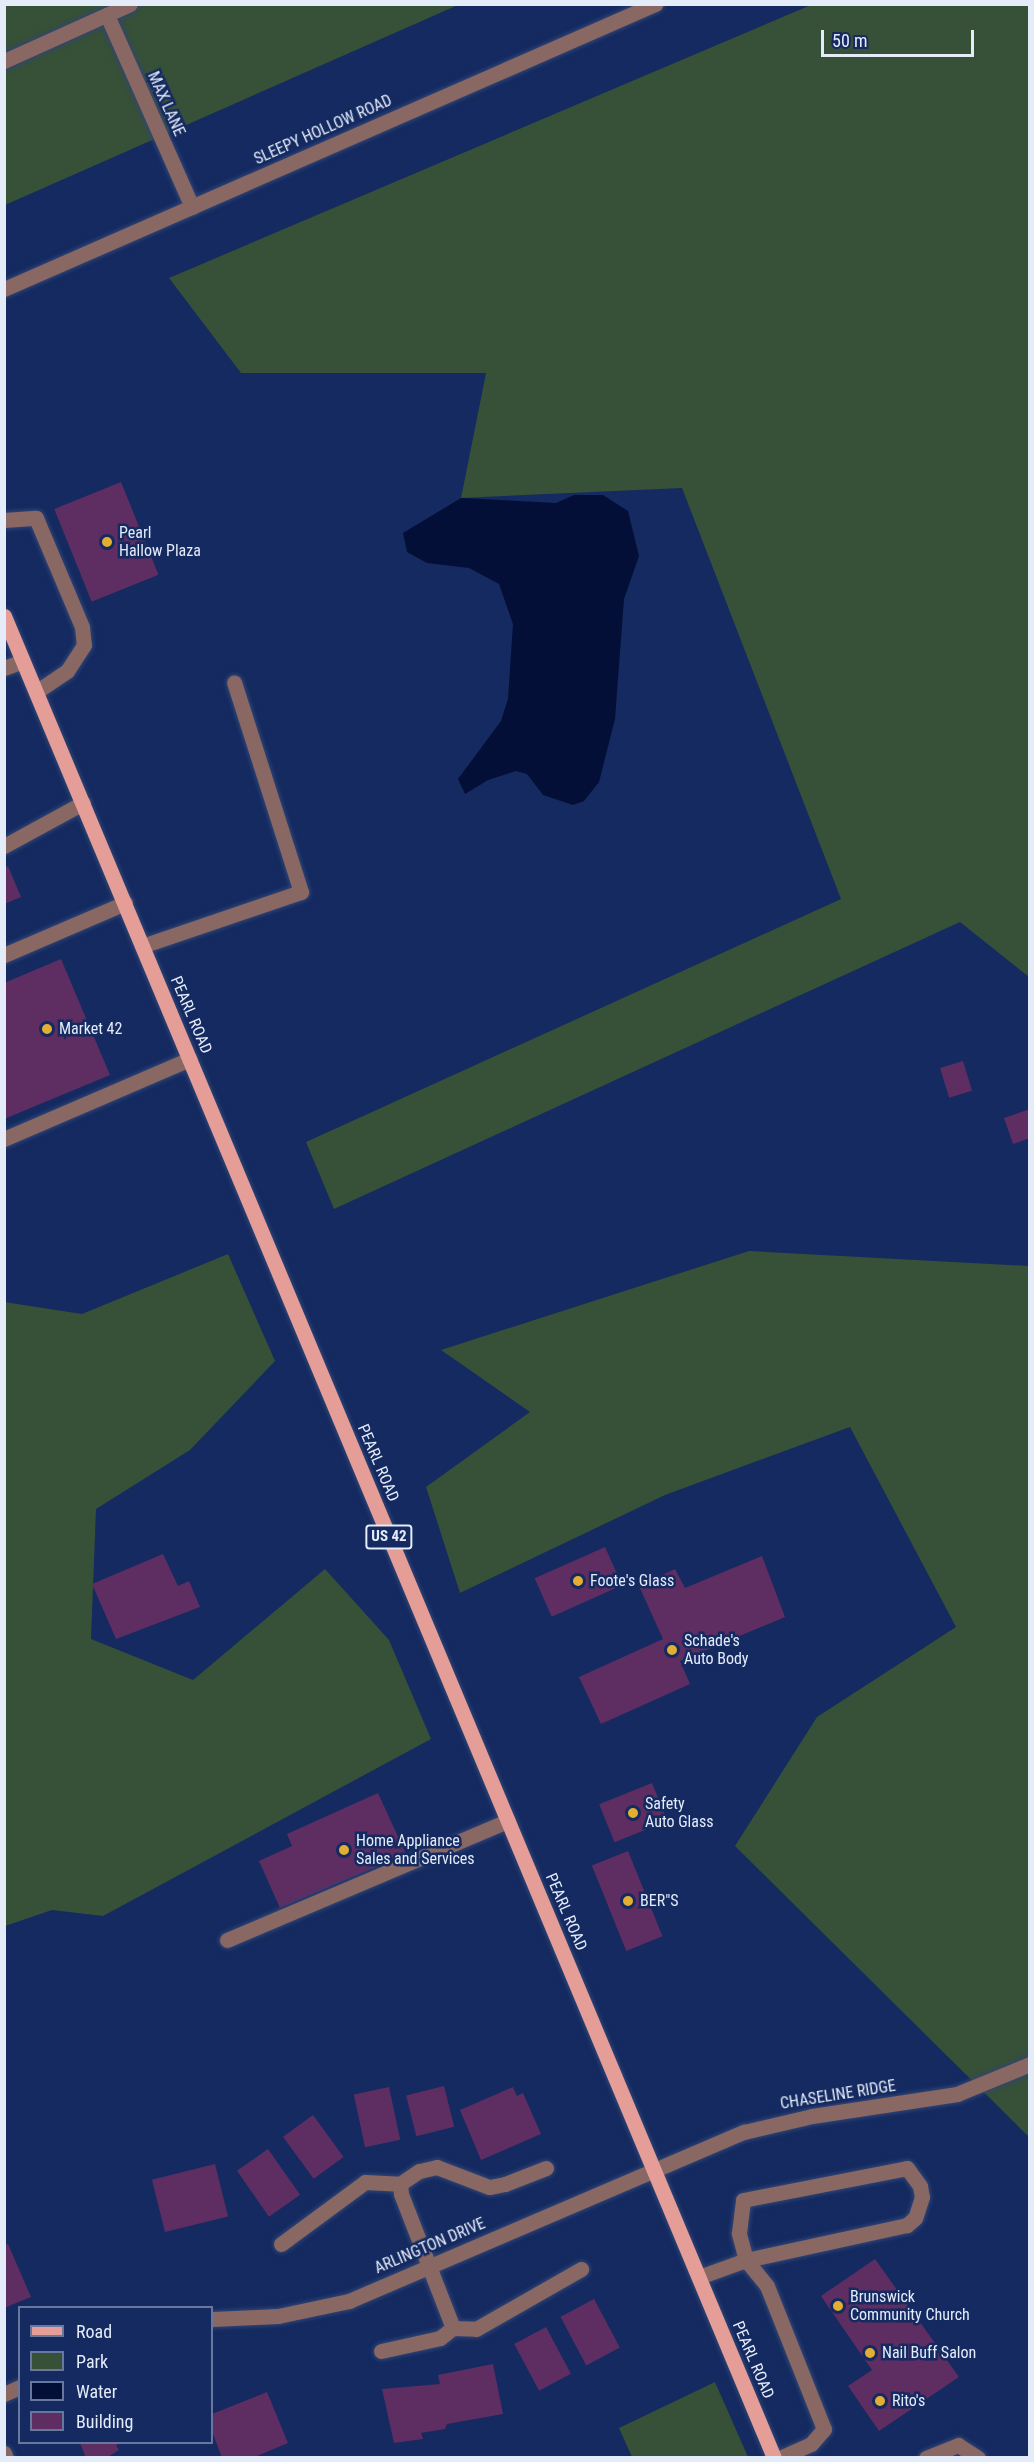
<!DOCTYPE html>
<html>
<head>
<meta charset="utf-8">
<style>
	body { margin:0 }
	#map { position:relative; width:1034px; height:2462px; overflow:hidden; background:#142a60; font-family:"Roboto Condensed",sans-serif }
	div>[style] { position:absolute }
	.green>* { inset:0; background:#375038 }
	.water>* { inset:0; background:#030f37 }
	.building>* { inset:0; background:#5e2e62; transform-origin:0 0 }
	.roads { filter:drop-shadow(0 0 2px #314575) drop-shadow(0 0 2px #314575) }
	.minor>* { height:15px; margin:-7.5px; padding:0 7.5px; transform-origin:7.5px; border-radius:7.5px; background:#896763 }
	.major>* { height:15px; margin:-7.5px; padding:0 7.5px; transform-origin:7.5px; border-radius:7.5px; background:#e49d97 }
	.dots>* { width:16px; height:16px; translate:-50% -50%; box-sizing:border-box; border:3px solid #142a60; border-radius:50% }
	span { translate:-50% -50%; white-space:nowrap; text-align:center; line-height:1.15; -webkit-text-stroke:5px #142a60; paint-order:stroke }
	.shield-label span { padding:2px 4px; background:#142a60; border:2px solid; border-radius:4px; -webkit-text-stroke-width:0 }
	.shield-label { font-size:15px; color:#e4ebf9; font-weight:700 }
	.street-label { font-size:16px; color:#e4ebf9 }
	.poi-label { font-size:16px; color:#e4ebf9 }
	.left { translate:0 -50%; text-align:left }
	.frame { position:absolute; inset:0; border:6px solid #e4ebf9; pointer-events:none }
	.legend { position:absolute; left:18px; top:2306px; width:195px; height:138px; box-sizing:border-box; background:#142a60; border:2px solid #67779d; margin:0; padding:8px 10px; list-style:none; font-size:18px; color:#e4ebf9 }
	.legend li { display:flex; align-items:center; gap:12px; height:30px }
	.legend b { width:30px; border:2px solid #67779d }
	.scale { position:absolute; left:821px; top:30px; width:153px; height:27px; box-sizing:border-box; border:3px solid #e4ebf9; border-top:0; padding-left:8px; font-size:18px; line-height:21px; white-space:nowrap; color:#e4ebf9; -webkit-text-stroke:4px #142a60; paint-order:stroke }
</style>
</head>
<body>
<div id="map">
	<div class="green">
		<div style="clip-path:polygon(5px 5px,458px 5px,5px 205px)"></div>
		<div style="clip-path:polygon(811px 5px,1029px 5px,1029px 977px,960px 922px,334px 1209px,306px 1142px,841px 899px,682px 488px,461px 498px,486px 373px,241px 373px,169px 278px)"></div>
		<div style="clip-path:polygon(749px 1251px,1029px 1266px,1029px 2137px,735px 1846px,817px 1717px,956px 1627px,850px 1427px,665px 1495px,460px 1593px,426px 1487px,530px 1412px,441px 1350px)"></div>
		<div style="clip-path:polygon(228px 1254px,275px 1361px,190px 1450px,96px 1509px,91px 1639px,193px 1680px,325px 1569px,389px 1640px,431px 1739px,103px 1916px,52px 1910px,5px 1926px,4px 1302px,82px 1314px)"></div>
		<div style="clip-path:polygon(715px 2382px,748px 2457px,632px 2457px,619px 2428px)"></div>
	</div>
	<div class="water">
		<div style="clip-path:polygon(574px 495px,603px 495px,628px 511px,639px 556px,624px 599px,615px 719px,599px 782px,584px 801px,573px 805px,543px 795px,527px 774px,516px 771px,488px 780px,465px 794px,458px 779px,501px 721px,508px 699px,513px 624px,499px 584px,469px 568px,427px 563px,407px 552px,403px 533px,461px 498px,556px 503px)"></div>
	</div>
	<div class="building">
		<div style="left:121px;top:482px;width:100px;height:72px;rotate:68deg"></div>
		<div style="clip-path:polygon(8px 866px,21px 897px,4px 904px,4px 868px)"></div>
		<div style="clip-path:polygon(61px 959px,110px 1075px,4px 1119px,4px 983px)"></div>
		<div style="left:963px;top:1061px;width:31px;height:24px;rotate:73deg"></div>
		<div style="clip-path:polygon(1030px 1109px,1030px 1138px,1013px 1144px,1004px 1118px)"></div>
		<div style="left:605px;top:1547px;width:42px;height:77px;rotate:66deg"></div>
		<div style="clip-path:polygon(163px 1554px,178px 1586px,189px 1581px,200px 1607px,116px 1639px,92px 1584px)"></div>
		<div style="clip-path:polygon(762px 1556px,785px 1617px,680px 1661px,690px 1684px,601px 1724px,579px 1677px,663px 1639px,639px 1586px,675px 1569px,685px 1588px)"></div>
		<div style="left:652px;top:1783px;width:41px;height:57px;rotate:68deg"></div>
		<div style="clip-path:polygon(378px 1793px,406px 1854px,280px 1908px,259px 1861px,292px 1846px,287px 1834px)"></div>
		<div style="left:628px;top:1851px;width:92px;height:39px;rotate:68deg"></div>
		<div style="left:444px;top:2086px;width:42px;height:39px;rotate:76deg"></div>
		<div style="left:389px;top:2087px;width:54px;height:36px;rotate:78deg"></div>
		<div style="clip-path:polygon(513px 2087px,517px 2096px,523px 2093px,541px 2134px,481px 2160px,460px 2110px)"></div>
		<div style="left:313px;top:2115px;width:52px;height:37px;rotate:54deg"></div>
		<div style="left:268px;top:2149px;width:56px;height:38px;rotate:55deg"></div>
		<div style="left:215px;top:2164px;width:54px;height:65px;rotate:76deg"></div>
		<div style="clip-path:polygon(8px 2244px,31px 2297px,4px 2308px,4px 2245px)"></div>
		<div style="clip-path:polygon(875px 2259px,959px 2377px,879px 2431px,848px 2386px,872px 2370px,821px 2296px)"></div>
		<div style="left:594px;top:2299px;width:55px;height:38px;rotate:62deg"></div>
		<div style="left:546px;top:2327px;width:53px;height:36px;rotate:62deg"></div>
		<div style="clip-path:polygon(493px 2364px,503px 2414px,447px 2424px,445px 2429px,421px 2433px,423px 2439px,394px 2443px,382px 2389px,440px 2384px,438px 2375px)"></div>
		<div style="clip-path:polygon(267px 2392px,288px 2443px,252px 2458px,222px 2458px,212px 2431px,212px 2414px)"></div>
		<div style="clip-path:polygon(80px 2443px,122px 2443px,116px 2445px,119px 2450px,106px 2458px,86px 2458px)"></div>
	</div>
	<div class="roads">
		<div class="minor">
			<div style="left:107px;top:15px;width:210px;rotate:66.1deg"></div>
			<div style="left:4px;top:61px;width:138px;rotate:-24.3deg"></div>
			<div style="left:4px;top:289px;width:711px;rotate:-23.64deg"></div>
			<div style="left:4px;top:520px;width:32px;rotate:-4deg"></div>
			<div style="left:36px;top:518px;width:118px;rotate:67.1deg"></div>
			<div style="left:82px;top:627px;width:18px;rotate:84deg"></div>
			<div style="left:84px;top:645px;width:31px;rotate:123deg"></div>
			<div style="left:67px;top:671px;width:37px;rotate:146deg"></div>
			<div style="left:4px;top:668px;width:20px;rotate:-20deg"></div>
			<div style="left:4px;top:846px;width:90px;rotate:-28.6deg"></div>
			<div style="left:142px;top:946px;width:168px;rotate:-18.8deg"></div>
			<div style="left:301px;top:892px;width:220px;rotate:-107.7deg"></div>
			<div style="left:4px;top:955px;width:132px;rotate:-23.3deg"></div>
			<div style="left:4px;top:1139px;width:202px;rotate:-23.3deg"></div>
			<div style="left:227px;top:1940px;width:305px;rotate:-23deg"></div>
			<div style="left:546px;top:2168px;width:44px;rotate:158.7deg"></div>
			<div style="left:505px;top:2184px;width:16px;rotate:169deg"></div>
			<div style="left:489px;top:2187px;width:56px;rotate:-159deg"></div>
			<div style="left:437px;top:2167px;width:18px;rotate:167deg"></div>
			<div style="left:419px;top:2171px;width:23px;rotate:146deg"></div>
			<div style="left:400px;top:2184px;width:10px;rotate:84deg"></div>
			<div style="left:401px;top:2194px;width:144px;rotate:68.8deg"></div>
			<div style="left:453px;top:2328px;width:23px;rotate:2deg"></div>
			<div style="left:476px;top:2329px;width:121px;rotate:-29.7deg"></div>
			<div style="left:907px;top:2168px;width:22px;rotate:54deg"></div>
			<div style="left:920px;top:2186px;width:11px;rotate:80deg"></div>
			<div style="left:922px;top:2197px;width:22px;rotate:108deg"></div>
			<div style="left:915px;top:2218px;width:11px;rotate:139deg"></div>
			<div style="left:907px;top:2225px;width:165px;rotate:167.7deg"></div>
			<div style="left:746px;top:2260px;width:28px;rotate:-105deg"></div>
			<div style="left:739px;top:2233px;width:33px;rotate:-83deg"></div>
			<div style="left:743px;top:2200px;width:167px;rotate:-11deg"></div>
			<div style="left:281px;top:2244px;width:104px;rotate:-36.4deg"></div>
			<div style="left:365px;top:2182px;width:35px;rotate:3deg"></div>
			<div style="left:699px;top:2277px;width:50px;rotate:-19.9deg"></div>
			<div style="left:746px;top:2260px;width:33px;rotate:51deg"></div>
			<div style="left:767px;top:2286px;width:154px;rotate:68.3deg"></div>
			<div style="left:824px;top:2429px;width:20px;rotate:131deg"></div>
			<div style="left:811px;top:2444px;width:35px;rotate:156deg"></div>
			<div style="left:212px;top:2319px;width:66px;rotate:-2.6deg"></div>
			<div style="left:278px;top:2316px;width:73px;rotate:-11.9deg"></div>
			<div style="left:349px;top:2301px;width:430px;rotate:-23.2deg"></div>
			<div style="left:744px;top:2132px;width:70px;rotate:-13.2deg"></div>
			<div style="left:812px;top:2116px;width:147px;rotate:-8.6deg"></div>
			<div style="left:957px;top:2094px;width:79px;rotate:-22.3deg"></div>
			<div style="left:381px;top:2351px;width:60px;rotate:-12.4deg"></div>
			<div style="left:440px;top:2338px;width:16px;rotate:-38deg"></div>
			<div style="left:4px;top:2394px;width:17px;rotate:-24deg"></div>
			<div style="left:4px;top:2453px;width:5px;rotate:68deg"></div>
			<div style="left:926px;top:2458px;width:35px;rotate:-22deg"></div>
			<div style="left:958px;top:2445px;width:24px;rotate:33deg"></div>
		</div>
		<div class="major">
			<div style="left:4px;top:616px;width:1996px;rotate:67.31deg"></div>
		</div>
	</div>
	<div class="dots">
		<div style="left:107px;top:542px;background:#e2af34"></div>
		<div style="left:47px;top:1029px;background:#e2af34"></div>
		<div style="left:578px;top:1581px;background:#e2af34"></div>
		<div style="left:672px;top:1650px;background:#e2af34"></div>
		<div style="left:633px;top:1813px;background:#e2af34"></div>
		<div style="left:344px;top:1850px;background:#e2af34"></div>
		<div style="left:628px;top:1901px;background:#e2af34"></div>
		<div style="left:838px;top:2306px;background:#e2af34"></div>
		<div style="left:870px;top:2353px;background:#e2af34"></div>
		<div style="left:880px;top:2401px;background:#e2af34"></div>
	</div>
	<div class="shield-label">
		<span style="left:389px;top:1537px">US 42</span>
	</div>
	<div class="street-label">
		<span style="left:166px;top:104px;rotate:66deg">MAX LANE</span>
		<span style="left:323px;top:130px;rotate:-24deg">SLEEPY HOLLOW ROAD</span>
		<span style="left:191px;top:1015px;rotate:67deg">PEARL ROAD</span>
		<span style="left:378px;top:1463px;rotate:67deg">PEARL ROAD</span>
		<span style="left:566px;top:1912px;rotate:67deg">PEARL ROAD</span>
		<span style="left:838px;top:2095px;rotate:-9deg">CHASELINE RIDGE</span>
		<span style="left:430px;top:2246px;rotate:-23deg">ARLINGTON DRIVE</span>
		<span style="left:753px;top:2360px;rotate:67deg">PEARL ROAD</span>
	</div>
	<div class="poi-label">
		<span class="left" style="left:119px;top:542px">Pearl<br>Hallow Plaza</span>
		<span class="left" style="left:59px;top:1029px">Market 42</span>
		<span class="left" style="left:590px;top:1581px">Foote's Glass</span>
		<span class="left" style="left:684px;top:1650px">Schade's<br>Auto Body</span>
		<span class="left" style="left:645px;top:1813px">Safety<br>Auto Glass</span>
		<span class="left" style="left:356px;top:1850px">Home Appliance<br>Sales and Services</span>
		<span class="left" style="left:640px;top:1901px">BER"S</span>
		<span class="left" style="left:850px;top:2306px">Brunswick<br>Community Church</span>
		<span class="left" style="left:882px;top:2353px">Nail Buff Salon</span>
		<span class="left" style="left:892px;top:2401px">Rito's</span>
	</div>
	<div class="frame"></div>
	<ul class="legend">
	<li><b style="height:8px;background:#e49d97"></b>Road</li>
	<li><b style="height:16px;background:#375038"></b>Park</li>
	<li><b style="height:16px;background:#030f37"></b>Water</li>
	<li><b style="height:16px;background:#5e2e62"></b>Building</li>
	</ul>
	<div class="scale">50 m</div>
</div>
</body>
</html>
